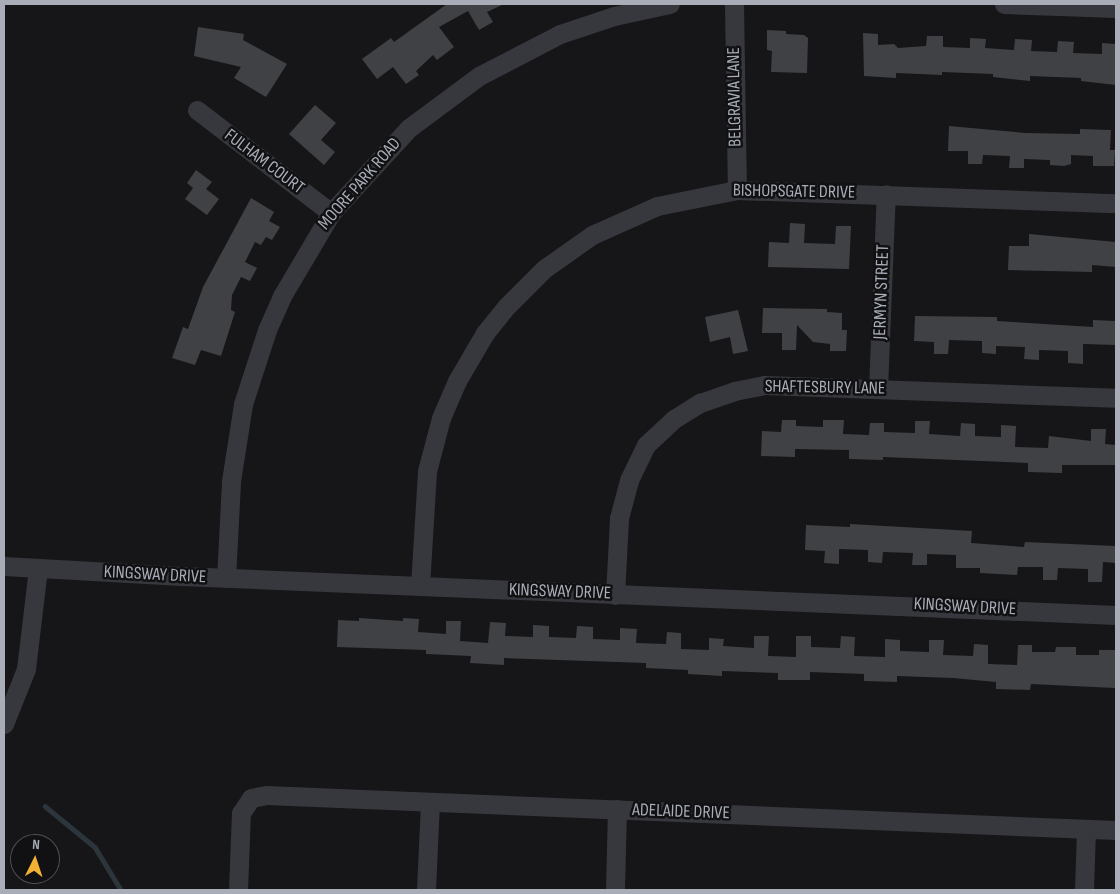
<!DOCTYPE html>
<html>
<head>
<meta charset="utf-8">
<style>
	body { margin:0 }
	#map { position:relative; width:1120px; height:894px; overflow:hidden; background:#161618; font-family:"Sofia Sans Condensed",sans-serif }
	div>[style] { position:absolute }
	.stream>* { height:4.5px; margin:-2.25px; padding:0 2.25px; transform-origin:2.25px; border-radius:2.25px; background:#2c353c }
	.building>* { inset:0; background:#404145 }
	.minor>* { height:19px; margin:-9.5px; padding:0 9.5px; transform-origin:9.5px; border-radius:9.5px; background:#37383d }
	span { translate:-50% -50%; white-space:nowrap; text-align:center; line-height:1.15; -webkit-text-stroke:5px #111113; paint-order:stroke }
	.street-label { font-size:18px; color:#a8adb8 }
	.frame { position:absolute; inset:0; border:5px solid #a8adb8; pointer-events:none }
	.north { position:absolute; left:10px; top:834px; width:50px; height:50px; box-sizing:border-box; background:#111113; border:1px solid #4d4f55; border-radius:50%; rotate:4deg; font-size:14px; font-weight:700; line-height:20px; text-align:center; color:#a8adb8 }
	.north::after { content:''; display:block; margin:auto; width:18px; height:22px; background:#f2b134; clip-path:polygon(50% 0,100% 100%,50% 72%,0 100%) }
</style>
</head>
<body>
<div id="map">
	<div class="stream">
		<div style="left:45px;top:806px;width:65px;rotate:39.4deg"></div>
		<div style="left:95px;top:847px;width:50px;rotate:58.8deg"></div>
	</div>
	<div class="building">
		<div style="clip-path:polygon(447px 4px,504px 4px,487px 12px,493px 22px,479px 30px,468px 11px,439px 27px,454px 47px,437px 60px,433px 55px,416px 71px,419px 75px,406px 84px,393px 67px,377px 79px,362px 59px,391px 38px,394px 42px)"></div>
		<div style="clip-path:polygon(198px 27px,244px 34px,243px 40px,287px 64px,266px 97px,234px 78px,241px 67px,194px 56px)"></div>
		<div style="clip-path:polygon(767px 30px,786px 31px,786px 34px,804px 35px,808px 38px,807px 73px,771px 72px,772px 51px,767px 50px)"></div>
		<div style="clip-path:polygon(863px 33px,878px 34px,878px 45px,894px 44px,898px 48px,926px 46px,927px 36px,943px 36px,943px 47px,970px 48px,970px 38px,986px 39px,985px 48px,1014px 50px,1015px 39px,1032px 40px,1031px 51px,1057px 52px,1058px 41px,1074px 42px,1073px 53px,1102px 54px,1102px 43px,1116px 44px,1116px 85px,1081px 81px,1081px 78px,1030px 76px,1030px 81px,993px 77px,993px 74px,942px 72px,942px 75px,896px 73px,896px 78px,864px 76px)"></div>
		<div style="clip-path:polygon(315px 105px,336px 123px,321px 140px,335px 152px,324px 165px,289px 134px)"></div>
		<div style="clip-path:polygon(949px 126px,1025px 133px,1080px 134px,1080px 129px,1111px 130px,1110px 150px,1115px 150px,1114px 166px,1093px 166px,1093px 156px,1071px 155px,1071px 164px,1064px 166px,1050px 165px,1050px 160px,1024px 159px,1024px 168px,1009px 168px,1010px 156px,983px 155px,982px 164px,968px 164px,968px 151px,948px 151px)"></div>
		<div style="clip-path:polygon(196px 170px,212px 182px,206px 189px,219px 199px,207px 215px,185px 199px,193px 188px,187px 183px)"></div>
		<div style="clip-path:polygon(251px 198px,274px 212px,269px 221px,280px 227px,272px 240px,266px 237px,261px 245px,255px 242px,245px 262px,257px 268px,250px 281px,241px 277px,232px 295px,231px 310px,235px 312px,221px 356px,201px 350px,195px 365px,172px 358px,183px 327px,188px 329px,203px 287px)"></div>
		<div style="clip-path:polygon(790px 223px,805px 224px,804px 243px,835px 244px,836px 226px,851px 226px,849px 269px,768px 267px,769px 242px,789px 243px)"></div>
		<div style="clip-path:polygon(1029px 234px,1116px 242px,1116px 267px,1092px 265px,1092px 272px,1008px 270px,1009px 246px,1029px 246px)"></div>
		<div style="clip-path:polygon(763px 308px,827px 309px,827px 312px,842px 313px,842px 330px,847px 330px,846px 351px,830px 351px,830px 344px,813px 342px,797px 325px,796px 350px,782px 350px,782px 333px,762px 333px)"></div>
		<div style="clip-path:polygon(738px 310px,748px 351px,733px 354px,730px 337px,710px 342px,705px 317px)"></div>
		<div style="clip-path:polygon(915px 316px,997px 317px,997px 321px,1093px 327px,1093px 320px,1116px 321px,1116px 345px,1083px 344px,1083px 364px,1068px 363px,1068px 351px,1039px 350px,1039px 360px,1024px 359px,1025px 347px,996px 346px,996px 354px,982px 353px,982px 341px,949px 340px,948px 354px,934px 354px,934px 342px,914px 341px)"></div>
		<div style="clip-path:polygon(782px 420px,796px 420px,796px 426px,823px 427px,823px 420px,844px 420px,843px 434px,869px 435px,870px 423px,884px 423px,884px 432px,915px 433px,915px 421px,930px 421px,929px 434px,960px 436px,961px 423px,975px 424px,975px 436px,1001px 437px,1001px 425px,1016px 426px,1015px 447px,1048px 448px,1049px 436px,1091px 441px,1091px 429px,1106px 429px,1105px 444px,1116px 445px,1116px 465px,1062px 465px,1062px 473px,1028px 472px,1028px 463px,883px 457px,883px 460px,849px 459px,849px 450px,795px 449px,795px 457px,761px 456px,762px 431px,781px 432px)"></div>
		<div style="clip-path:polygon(850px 524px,972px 531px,971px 543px,1024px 547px,1025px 542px,1116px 546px,1116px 563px,1103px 562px,1102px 582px,1088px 582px,1088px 569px,1058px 568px,1057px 580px,1043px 580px,1043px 567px,1018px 567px,1017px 575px,980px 573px,980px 568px,956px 568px,956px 555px,927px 554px,927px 565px,912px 565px,913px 553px,883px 552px,882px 563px,868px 562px,868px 550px,839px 549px,839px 564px,824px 563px,825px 551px,805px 550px,806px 525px,850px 527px)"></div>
		<div style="clip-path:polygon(359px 618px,403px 621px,403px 618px,419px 619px,418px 632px,446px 634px,446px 621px,461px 621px,460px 641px,488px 643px,490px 622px,506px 623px,505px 636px,533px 637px,533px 625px,549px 626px,549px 637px,576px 638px,577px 626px,593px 627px,593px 639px,620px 640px,620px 628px,637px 629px,636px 643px,666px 644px,667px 632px,681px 633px,681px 649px,709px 650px,709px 638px,724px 639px,723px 646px,754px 648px,754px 636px,769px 636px,768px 656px,796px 657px,796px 636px,811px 636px,811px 647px,840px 648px,841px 636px,855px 637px,854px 656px,885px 657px,885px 639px,900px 640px,900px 651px,929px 652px,929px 640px,944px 640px,943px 655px,973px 656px,974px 644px,988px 645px,988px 664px,1017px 665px,1018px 645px,1032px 645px,1032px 652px,1055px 652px,1056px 647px,1076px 647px,1076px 655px,1099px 655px,1099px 650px,1116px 650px,1115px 688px,1031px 684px,1030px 690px,996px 689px,996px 682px,953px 678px,897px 676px,897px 682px,864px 681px,864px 674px,810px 672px,810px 680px,778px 680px,778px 673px,722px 671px,722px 676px,688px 674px,688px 670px,646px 668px,646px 663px,504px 658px,504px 665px,470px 663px,471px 656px,426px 654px,426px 650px,337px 647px,338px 620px,359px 621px)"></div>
	</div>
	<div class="minor">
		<div style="left:734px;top:4px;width:186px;rotate:89.1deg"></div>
		<div style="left:1004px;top:4px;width:112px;rotate:2deg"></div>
		<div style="left:197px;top:110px;width:169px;rotate:37.5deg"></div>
		<div style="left:878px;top:389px;width:195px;rotate:-87.7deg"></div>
		<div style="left:4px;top:566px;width:178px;rotate:3.2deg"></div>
		<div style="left:182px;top:576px;width:935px;rotate:2.39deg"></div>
		<div style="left:226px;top:578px;width:97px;rotate:-87deg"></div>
		<div style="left:231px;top:481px;width:78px;rotate:-81.1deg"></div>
		<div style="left:243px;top:404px;width:78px;rotate:-72deg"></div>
		<div style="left:267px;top:330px;width:37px;rotate:-66deg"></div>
		<div style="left:282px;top:296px;width:96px;rotate:-59.4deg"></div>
		<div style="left:331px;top:213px;width:115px;rotate:-47.5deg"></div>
		<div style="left:409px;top:128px;width:87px;rotate:-36.6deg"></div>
		<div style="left:479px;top:76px;width:91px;rotate:-27.4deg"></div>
		<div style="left:560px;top:34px;width:57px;rotate:-18.4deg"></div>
		<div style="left:614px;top:16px;width:57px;rotate:-12.1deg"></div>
		<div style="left:420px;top:586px;width:115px;rotate:-86.5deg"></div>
		<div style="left:427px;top:471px;width:55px;rotate:-75.2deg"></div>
		<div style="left:441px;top:418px;width:40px;rotate:-66.6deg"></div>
		<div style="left:457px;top:381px;width:56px;rotate:-59.7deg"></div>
		<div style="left:485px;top:333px;width:35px;rotate:-51deg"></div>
		<div style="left:507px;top:306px;width:52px;rotate:-45deg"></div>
		<div style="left:544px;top:269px;width:59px;rotate:-35.3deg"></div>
		<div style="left:592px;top:235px;width:71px;rotate:-24deg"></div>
		<div style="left:657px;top:206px;width:82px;rotate:-11.3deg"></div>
		<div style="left:737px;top:190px;width:379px;rotate:2deg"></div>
		<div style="left:615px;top:595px;width:77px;rotate:-87deg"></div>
		<div style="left:619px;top:518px;width:39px;rotate:-75deg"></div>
		<div style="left:629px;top:480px;width:39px;rotate:-64deg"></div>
		<div style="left:646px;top:445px;width:38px;rotate:-43deg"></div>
		<div style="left:674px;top:419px;width:31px;rotate:-32deg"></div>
		<div style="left:700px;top:403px;width:36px;rotate:-19deg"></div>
		<div style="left:734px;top:391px;width:32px;rotate:-11deg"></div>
		<div style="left:765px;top:385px;width:351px;rotate:2.1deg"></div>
		<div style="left:4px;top:724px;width:59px;rotate:-68.2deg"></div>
		<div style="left:26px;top:669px;width:101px;rotate:-83.2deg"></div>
		<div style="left:238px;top:890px;width:77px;rotate:-87.8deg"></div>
		<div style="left:241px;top:813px;width:18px;rotate:-56deg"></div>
		<div style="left:251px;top:798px;width:15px;rotate:-11deg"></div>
		<div style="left:266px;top:795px;width:851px;rotate:2.36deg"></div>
		<div style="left:426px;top:890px;width:88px;rotate:-87.4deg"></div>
		<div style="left:615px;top:890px;width:81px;rotate:-88.6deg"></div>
		<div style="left:1084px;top:890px;width:61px;rotate:-88.1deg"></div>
	</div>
	<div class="street-label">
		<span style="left:735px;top:97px;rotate:-91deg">BELGRAVIA LANE</span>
		<span style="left:264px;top:162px;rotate:37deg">FULHAM COURT</span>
		<span style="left:360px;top:184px;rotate:-49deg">MOORE PARK ROAD</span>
		<span style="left:794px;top:192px;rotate:1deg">BISHOPSGATE DRIVE</span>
		<span style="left:882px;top:292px;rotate:-88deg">JERMYN STREET</span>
		<span style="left:825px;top:388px;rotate:1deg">SHAFTESBURY LANE</span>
		<span style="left:155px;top:575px;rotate:3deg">KINGSWAY DRIVE</span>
		<span style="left:560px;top:592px;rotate:2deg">KINGSWAY DRIVE</span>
		<span style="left:965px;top:607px;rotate:3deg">KINGSWAY DRIVE</span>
		<span style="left:681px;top:812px;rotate:2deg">ADELAIDE DRIVE</span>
	</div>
	<div class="frame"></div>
	<div class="north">N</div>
</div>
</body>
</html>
